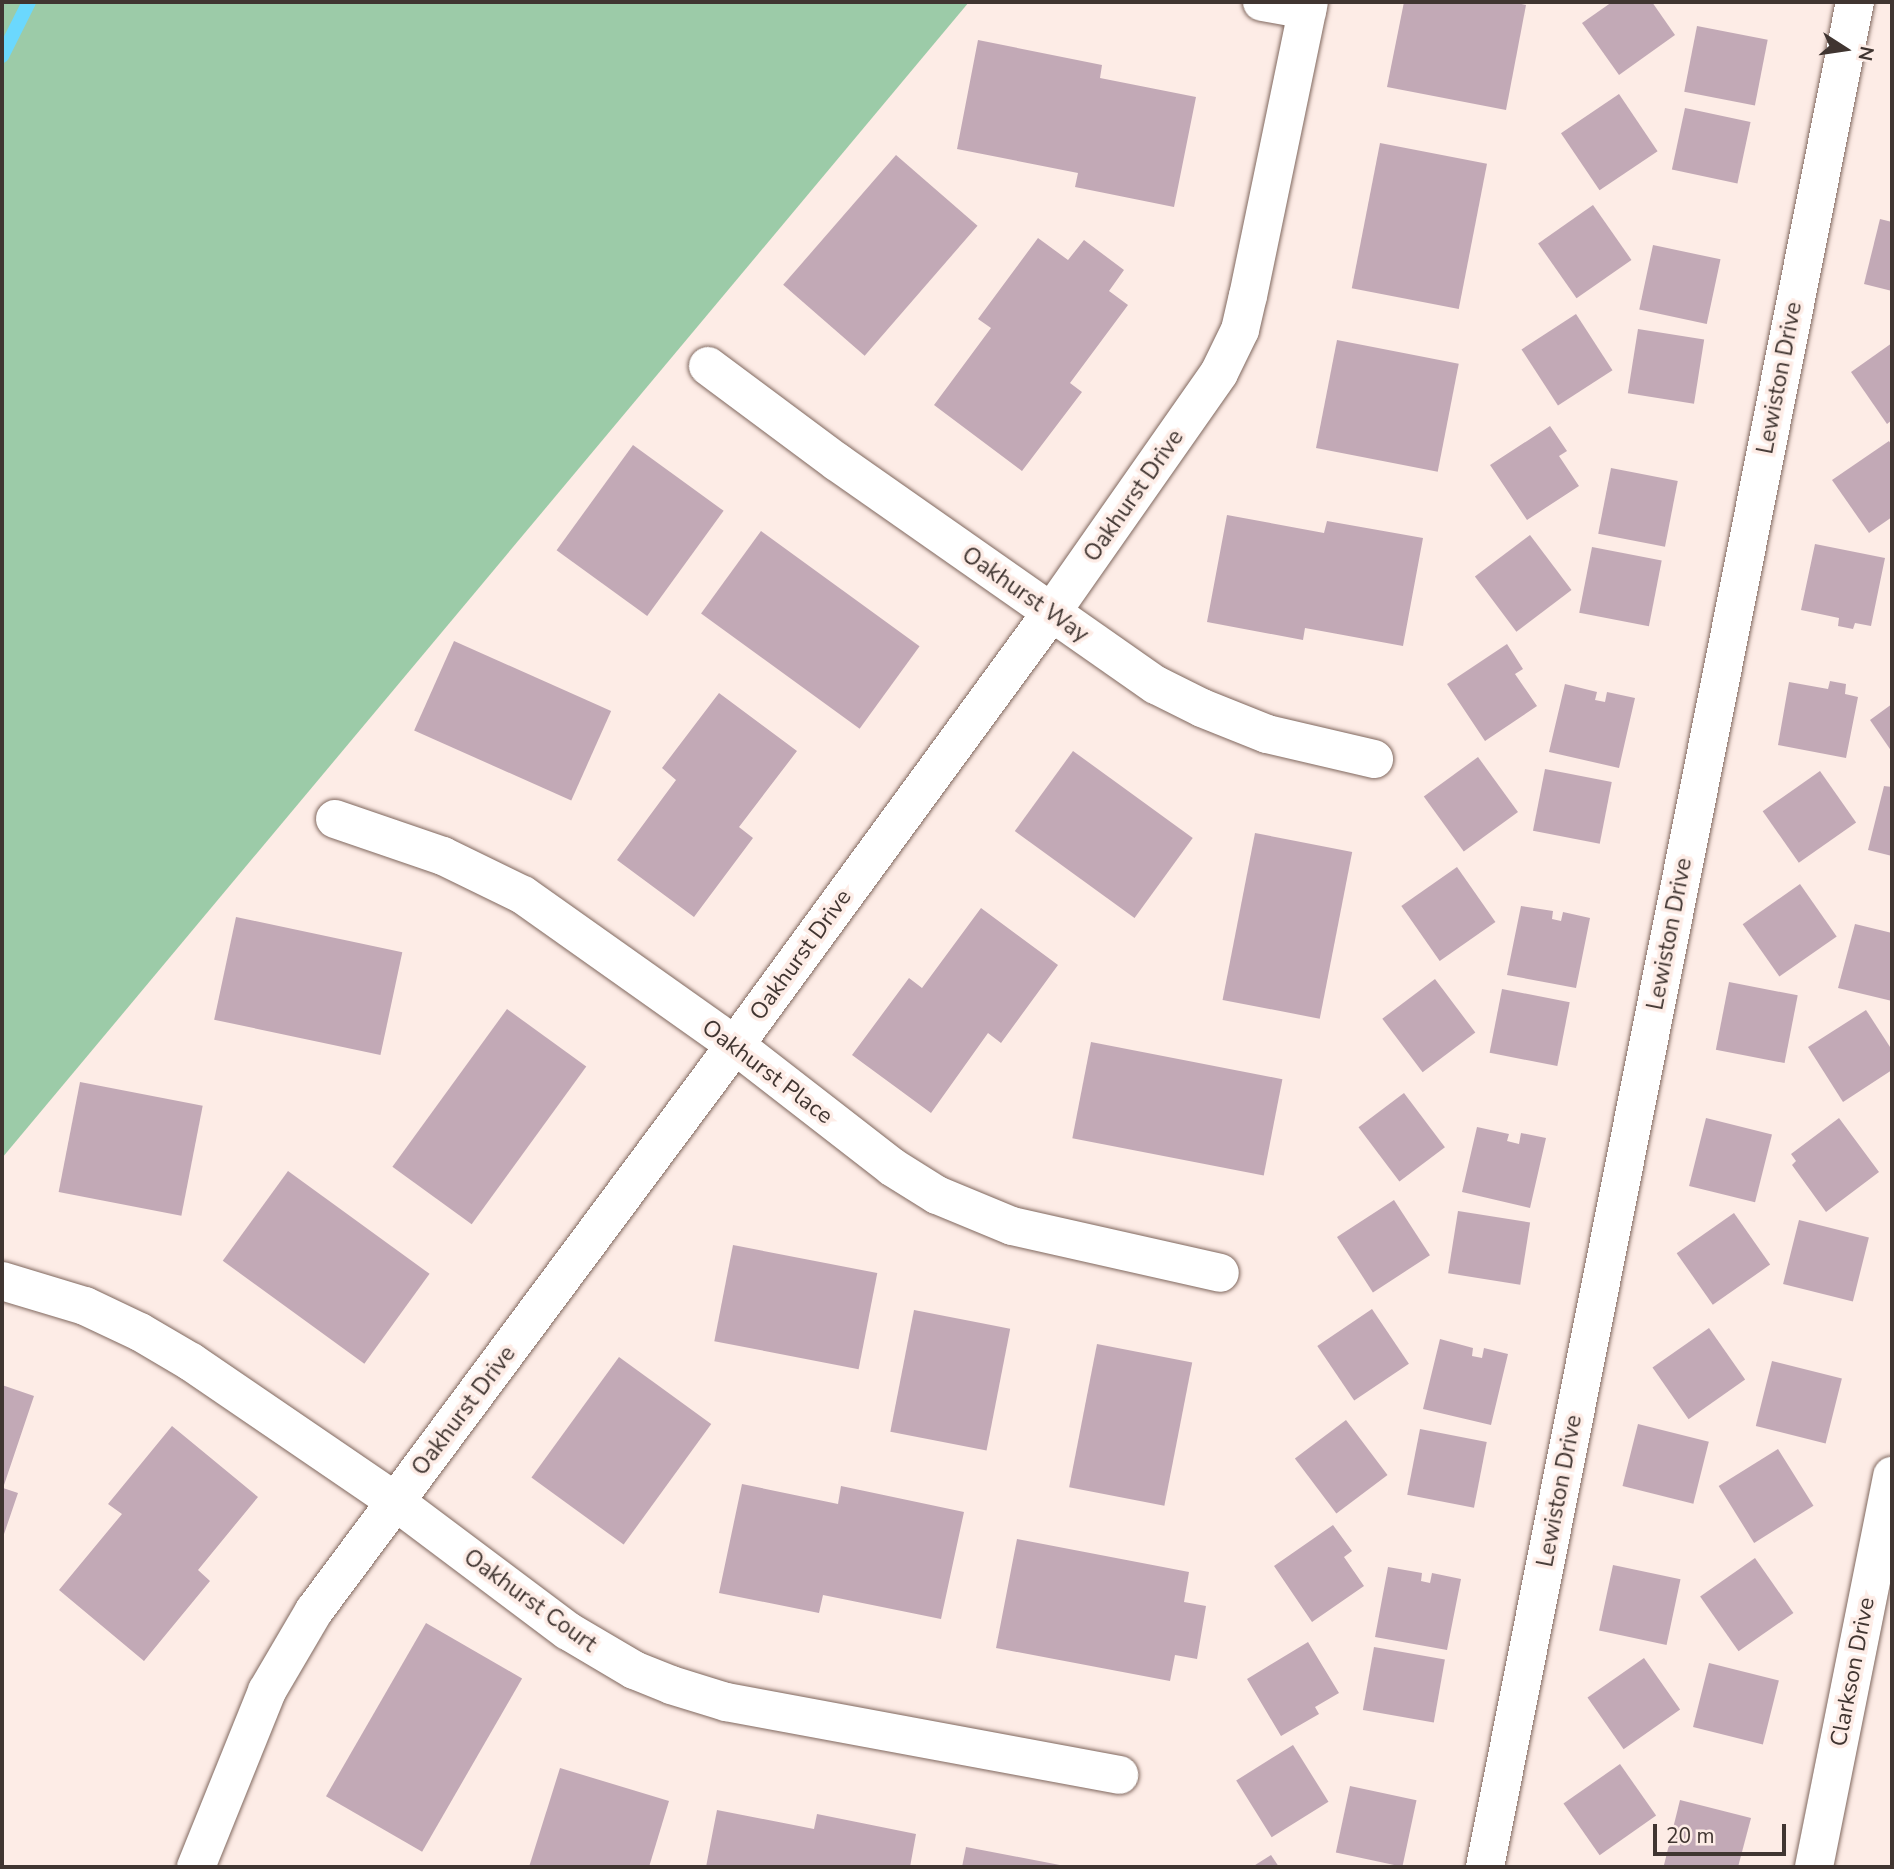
<!DOCTYPE html>
<html>
<head>
<meta charset="utf-8">
<style>
	body { margin:0 }
	#map { position:relative; width:1894px; height:1869px; overflow:hidden; background:#fdece6; font-family:"Nunito Sans",sans-serif }
	div>[style] { position:absolute }
	.green>* { inset:0; background:#9ccba8 }
	.stream>* { height:14px; margin:-7px; padding:0 7px; transform-origin:7px; border-radius:7px; background:#6bd8fd }
	.building>* { inset:0; background:#c2a9b6; transform-origin:0 0 }
	.roads { filter:drop-shadow(0 0 2px #80685f) drop-shadow(0 0 2px #80685f) }
	.minor>* { height:38px; margin:-19px; padding:0 19px; transform-origin:19px; border-radius:19px; background:#fff }
	span { translate:-50% -50%; white-space:nowrap; text-align:center; line-height:1.15; -webkit-text-stroke:7px #fdece6; paint-order:stroke }
	.street-label { font-size:23px; color:#403531 }
	.frame { position:absolute; inset:0; border:4px solid #403531; pointer-events:none }
	.north { position:absolute; left:1810px; top:14px; width:70px; height:70px; -webkit-text-stroke:5px #fdece6; paint-order:stroke; rotate:102deg; font-size:19px; font-weight:700; line-height:28px; text-align:center; color:#403531 }
	.north::after { content:''; display:block; margin:auto; width:24px; height:32px; background:#403531; clip-path:polygon(50% 0,100% 100%,50% 72%,0 100%) }
	.scale { position:absolute; left:1653px; top:1824px; width:133px; height:32px; box-sizing:border-box; border:4px solid #403531; border-top:0; padding-left:9px; font-size:21px; line-height:24px; white-space:nowrap; color:#403531; -webkit-text-stroke:5px #fdece6; paint-order:stroke }
</style>
</head>
<body>
<div id="map">
	<div class="green">
		<div style="clip-path:polygon(2px 2px,969px 2px,2px 1158px)"></div>
	</div>
	<div class="stream">
		<div style="left:2px;top:56px;width:60px;rotate:-63.4deg"></div>
	</div>
	<div class="building">
		<div style="clip-path:polygon(1404px 2px,1512px 2px,1526px 5px,1506px 110px,1387px 87px)"></div>
		<div style="clip-path:polygon(1612px 2px,1652px 2px,1675px 35px,1619px 75px,1582px 23px)"></div>
		<div style="left:1697px;top:26px;width:72px;height:67px;rotate:11deg"></div>
		<div style="clip-path:polygon(978px 40px,1102px 65px,1100px 78px,1196px 97px,1174px 207px,1075px 187px,1078px 173px,957px 149px)"></div>
		<div style="left:1619px;top:94px;width:69px;height:70px;rotate:56deg"></div>
		<div style="left:1685px;top:108px;width:67px;height:63px;rotate:12deg"></div>
		<div style="left:1380px;top:143px;width:109px;height:148px;rotate:11deg"></div>
		<div style="left:896px;top:155px;width:108px;height:172px;rotate:41deg"></div>
		<div style="left:1593px;top:205px;width:67px;height:67px;rotate:55deg"></div>
		<div style="clip-path:polygon(1880px 219px,1892px 222px,1892px 291px,1864px 284px)"></div>
		<div style="clip-path:polygon(1038px 238px,1068px 260px,1084px 240px,1124px 270px,1109px 291px,1128px 305px,1070px 383px,1082px 392px,1022px 471px,934px 405px,991px 328px,978px 319px)"></div>
		<div style="left:1653px;top:245px;width:69px;height:66px;rotate:12deg"></div>
		<div style="left:1576px;top:314px;width:67px;height:65px;rotate:57deg"></div>
		<div style="left:1638px;top:329px;width:67px;height:65px;rotate:9deg"></div>
		<div style="left:1337px;top:340px;width:124px;height:110px;rotate:11deg"></div>
		<div style="clip-path:polygon(1892px 343px,1892px 420px,1887px 424px,1851px 372px)"></div>
		<div style="clip-path:polygon(1550px 426px,1567px 451px,1559px 456px,1579px 486px,1527px 520px,1490px 465px)"></div>
		<div style="clip-path:polygon(1889px 441px,1892px 446px,1892px 517px,1869px 533px,1832px 480px)"></div>
		<div style="left:633px;top:445px;width:112px;height:130px;rotate:36deg"></div>
		<div style="left:1611px;top:468px;width:68px;height:67px;rotate:11deg"></div>
		<div style="clip-path:polygon(1227px 515px,1324px 533px,1327px 521px,1423px 538px,1403px 646px,1305px 628px,1303px 640px,1207px 622px)"></div>
		<div style="left:761px;top:531px;width:196px;height:102px;rotate:36deg"></div>
		<div style="left:1530px;top:535px;width:69px;height:69px;rotate:53deg"></div>
		<div style="clip-path:polygon(1815px 544px,1885px 558px,1871px 626px,1855px 623px,1853px 629px,1838px 626px,1839px 618px,1801px 610px)"></div>
		<div style="left:1592px;top:547px;width:71px;height:67px;rotate:11deg"></div>
		<div style="left:454px;top:641px;width:172px;height:98px;rotate:24deg"></div>
		<div style="clip-path:polygon(1507px 644px,1523px 669px,1515px 674px,1537px 706px,1485px 741px,1447px 684px)"></div>
		<div style="clip-path:polygon(1830px 681px,1846px 684px,1845px 694px,1858px 697px,1846px 758px,1778px 745px,1789px 682px,1828px 689px)"></div>
		<div style="clip-path:polygon(1565px 684px,1597px 692px,1595px 700px,1605px 702px,1607px 692px,1635px 698px,1619px 768px,1549px 752px)"></div>
		<div style="clip-path:polygon(719px 693px,797px 751px,739px 827px,753px 838px,694px 917px,617px 860px,676px 780px,662px 768px)"></div>
		<div style="clip-path:polygon(1892px 704px,1892px 752px,1870px 720px)"></div>
		<div style="left:1073px;top:751px;width:148px;height:99px;rotate:36deg"></div>
		<div style="left:1478px;top:757px;width:68px;height:67px;rotate:54deg"></div>
		<div style="left:1545px;top:769px;width:68px;height:63px;rotate:11deg"></div>
		<div style="left:1820px;top:771px;width:63px;height:70px;rotate:55deg"></div>
		<div style="clip-path:polygon(1884px 786px,1892px 787px,1892px 856px,1868px 850px)"></div>
		<div style="left:1255px;top:833px;width:99px;height:170px;rotate:11deg"></div>
		<div style="left:1457px;top:867px;width:67px;height:68px;rotate:55deg"></div>
		<div style="left:1800px;top:884px;width:64px;height:70px;rotate:55deg"></div>
		<div style="clip-path:polygon(1521px 906px,1553px 911px,1552px 919px,1561px 921px,1563px 912px,1590px 918px,1576px 988px,1507px 975px)"></div>
		<div style="clip-path:polygon(981px 908px,1058px 965px,1001px 1043px,988px 1033px,931px 1113px,852px 1055px,909px 978px,922px 988px)"></div>
		<div style="left:236px;top:917px;width:170px;height:105px;rotate:12deg"></div>
		<div style="clip-path:polygon(1855px 924px,1892px 933px,1892px 1001px,1838px 988px)"></div>
		<div style="left:1435px;top:979px;width:67px;height:66px;rotate:53deg"></div>
		<div style="left:1729px;top:982px;width:70px;height:69px;rotate:11deg"></div>
		<div style="left:1502px;top:989px;width:69px;height:65px;rotate:11deg"></div>
		<div style="left:507px;top:1009px;width:98px;height:195px;rotate:36deg"></div>
		<div style="clip-path:polygon(1866px 1010px,1892px 1050px,1892px 1070px,1843px 1102px,1808px 1047px)"></div>
		<div style="left:1091px;top:1042px;width:195px;height:98px;rotate:11deg"></div>
		<div style="left:80px;top:1082px;width:125px;height:112px;rotate:11deg"></div>
		<div style="left:1404px;top:1093px;width:68px;height:57px;rotate:53deg"></div>
		<div style="left:1706px;top:1118px;width:68px;height:70px;rotate:14deg"></div>
		<div style="clip-path:polygon(1839px 1118px,1879px 1172px,1826px 1212px,1792px 1165px,1796px 1161px,1791px 1154px)"></div>
		<div style="clip-path:polygon(1477px 1127px,1509px 1134px,1507px 1141px,1519px 1144px,1521px 1133px,1546px 1138px,1530px 1208px,1462px 1192px)"></div>
		<div style="left:288px;top:1171px;width:175px;height:111px;rotate:36deg"></div>
		<div style="left:1394px;top:1200px;width:66px;height:68px;rotate:57deg"></div>
		<div style="left:1458px;top:1211px;width:73px;height:63px;rotate:9deg"></div>
		<div style="left:1734px;top:1213px;width:63px;height:70px;rotate:55deg"></div>
		<div style="left:1799px;top:1220px;width:72px;height:66px;rotate:14deg"></div>
		<div style="left:733px;top:1245px;width:147px;height:98px;rotate:11deg"></div>
		<div style="left:1372px;top:1309px;width:66px;height:66px;rotate:56deg"></div>
		<div style="left:914px;top:1310px;width:98px;height:124px;rotate:11deg"></div>
		<div style="left:1709px;top:1328px;width:63px;height:69px;rotate:55deg"></div>
		<div style="clip-path:polygon(1440px 1339px,1473px 1348px,1472px 1356px,1482px 1358px,1484px 1348px,1508px 1354px,1491px 1425px,1423px 1409px)"></div>
		<div style="left:1097px;top:1344px;width:97px;height:146px;rotate:11deg"></div>
		<div style="left:619px;top:1357px;width:114px;height:149px;rotate:36deg"></div>
		<div style="left:1772px;top:1361px;width:72px;height:67px;rotate:14deg"></div>
		<div style="clip-path:polygon(2px 1385px,34px 1396px,3px 1488px,18px 1493px,2px 1540px)"></div>
		<div style="left:1346px;top:1420px;width:69px;height:64px;rotate:53deg"></div>
		<div style="left:1638px;top:1424px;width:73px;height:64px;rotate:14deg"></div>
		<div style="clip-path:polygon(172px 1426px,258px 1497px,198px 1570px,210px 1581px,144px 1661px,59px 1590px,122px 1514px,108px 1504px)"></div>
		<div style="left:1420px;top:1429px;width:68px;height:67px;rotate:11deg"></div>
		<div style="left:1778px;top:1449px;width:67px;height:70px;rotate:58deg"></div>
		<div style="clip-path:polygon(742px 1484px,838px 1504px,841px 1486px,964px 1512px,941px 1619px,823px 1595px,819px 1613px,719px 1593px)"></div>
		<div style="clip-path:polygon(1333px 1525px,1352px 1551px,1344px 1557px,1364px 1586px,1312px 1622px,1274px 1566px)"></div>
		<div style="clip-path:polygon(1017px 1539px,1189px 1572px,1184px 1602px,1206px 1606px,1197px 1659px,1175px 1655px,1170px 1681px,996px 1648px)"></div>
		<div style="left:1755px;top:1558px;width:67px;height:67px;rotate:55deg"></div>
		<div style="left:1613px;top:1565px;width:69px;height:67px;rotate:12deg"></div>
		<div style="clip-path:polygon(1388px 1567px,1422px 1573px,1421px 1581px,1430px 1583px,1432px 1573px,1461px 1579px,1447px 1650px,1375px 1637px)"></div>
		<div style="left:426px;top:1623px;width:111px;height:200px;rotate:30deg"></div>
		<div style="clip-path:polygon(1308px 1642px,1339px 1693px,1315px 1707px,1319px 1714px,1281px 1736px,1247px 1679px)"></div>
		<div style="left:1374px;top:1647px;width:72px;height:64px;rotate:10deg"></div>
		<div style="left:1644px;top:1658px;width:63px;height:69px;rotate:55deg"></div>
		<div style="left:1709px;top:1663px;width:72px;height:66px;rotate:14deg"></div>
		<div style="left:1293px;top:1745px;width:67px;height:67px;rotate:58deg"></div>
		<div style="left:1620px;top:1764px;width:63px;height:69px;rotate:55deg"></div>
		<div style="clip-path:polygon(560px 1768px,669px 1801px,649px 1867px,529px 1867px)"></div>
		<div style="left:1350px;top:1786px;width:68px;height:68px;rotate:12deg"></div>
		<div style="clip-path:polygon(1680px 1800px,1751px 1818px,1738px 1867px,1664px 1865px)"></div>
		<div style="clip-path:polygon(717px 1810px,814px 1829px,817px 1814px,916px 1834px,910px 1867px,706px 1867px)"></div>
		<div style="clip-path:polygon(966px 1847px,1065px 1866px,1065px 1867px,962px 1867px)"></div>
		<div style="clip-path:polygon(1271px 1855px,1279px 1867px,1252px 1867px)"></div>
	</div>
	<div class="roads">
		<div class="minor">
			<div style="left:1262px;top:2px;width:46px;rotate:10.1deg"></div>
			<div style="left:708px;top:366px;width:161px;rotate:36.7deg"></div>
			<div style="left:837px;top:462px;width:389px;rotate:35deg"></div>
			<div style="left:1156px;top:685px;width:51px;rotate:26.6deg"></div>
			<div style="left:1202px;top:708px;width:70px;rotate:21.8deg"></div>
			<div style="left:1267px;top:734px;width:110px;rotate:13.2deg"></div>
			<div style="left:335px;top:819px;width:114px;rotate:18.9deg"></div>
			<div style="left:443px;top:856px;width:89px;rotate:26deg"></div>
			<div style="left:523px;top:895px;width:260px;rotate:35.3deg"></div>
			<div style="left:735px;top:1045px;width:199px;rotate:37.8deg"></div>
			<div style="left:892px;top:1167px;width:53px;rotate:31.9deg"></div>
			<div style="left:937px;top:1195px;width:81px;rotate:22.5deg"></div>
			<div style="left:1012px;top:1226px;width:213px;rotate:12.7deg"></div>
			<div style="left:2px;top:1281px;width:87px;rotate:16.8deg"></div>
			<div style="left:85px;top:1306px;width:61px;rotate:25.3deg"></div>
			<div style="left:140px;top:1332px;width:59px;rotate:30.5deg"></div>
			<div style="left:191px;top:1362px;width:248px;rotate:34.3deg"></div>
			<div style="left:396px;top:1502px;width:215px;rotate:36.9deg"></div>
			<div style="left:568px;top:1631px;width:77px;rotate:30.6deg"></div>
			<div style="left:634px;top:1670px;width:40px;rotate:22deg"></div>
			<div style="left:671px;top:1685px;width:58px;rotate:17.2deg"></div>
			<div style="left:726px;top:1702px;width:400px;rotate:10.5deg"></div>
			<div style="left:196px;top:1867px;width:190px;rotate:-68deg"></div>
			<div style="left:267px;top:1691px;width:93px;rotate:-59.6deg"></div>
			<div style="left:314px;top:1611px;width:705px;rotate:-53.36deg"></div>
			<div style="left:735px;top:1045px;width:535px;rotate:-53.82deg"></div>
			<div style="left:1051px;top:613px;width:293px;rotate:-55deg"></div>
			<div style="left:1219px;top:373px;width:48px;rotate:-64deg"></div>
			<div style="left:1240px;top:330px;width:35px;rotate:-77deg"></div>
			<div style="left:1248px;top:296px;width:300px;rotate:-78.3deg"></div>
			<div style="left:1485px;top:1867px;width:1901px;rotate:-78.78deg"></div>
			<div style="left:1814px;top:1867px;width:399px;rotate:-78.7deg"></div>
		</div>
	</div>
	<div class="street-label">
		<span style="left:1780px;top:378px;rotate:-79deg">Lewiston Drive</span>
		<span style="left:1134px;top:496px;rotate:-55deg">Oakhurst Drive</span>
		<span style="left:1025px;top:595px;rotate:35deg">Oakhurst Way</span>
		<span style="left:1670px;top:934px;rotate:-79deg">Lewiston Drive</span>
		<span style="left:801px;top:955px;rotate:-54deg">Oakhurst Drive</span>
		<span style="left:767px;top:1072px;rotate:37deg">Oakhurst Place</span>
		<span style="left:464px;top:1411px;rotate:-53deg">Oakhurst Drive</span>
		<span style="left:1560px;top:1491px;rotate:-79deg">Lewiston Drive</span>
		<span style="left:530px;top:1601px;rotate:36deg">Oakhurst Court</span>
		<span style="left:1853px;top:1672px;rotate:-79deg">Clarkson Drive</span>
	</div>
	<div class="frame"></div>
	<div class="north">N</div>
	<div class="scale">20 m</div>
</div>
</body>
</html>
